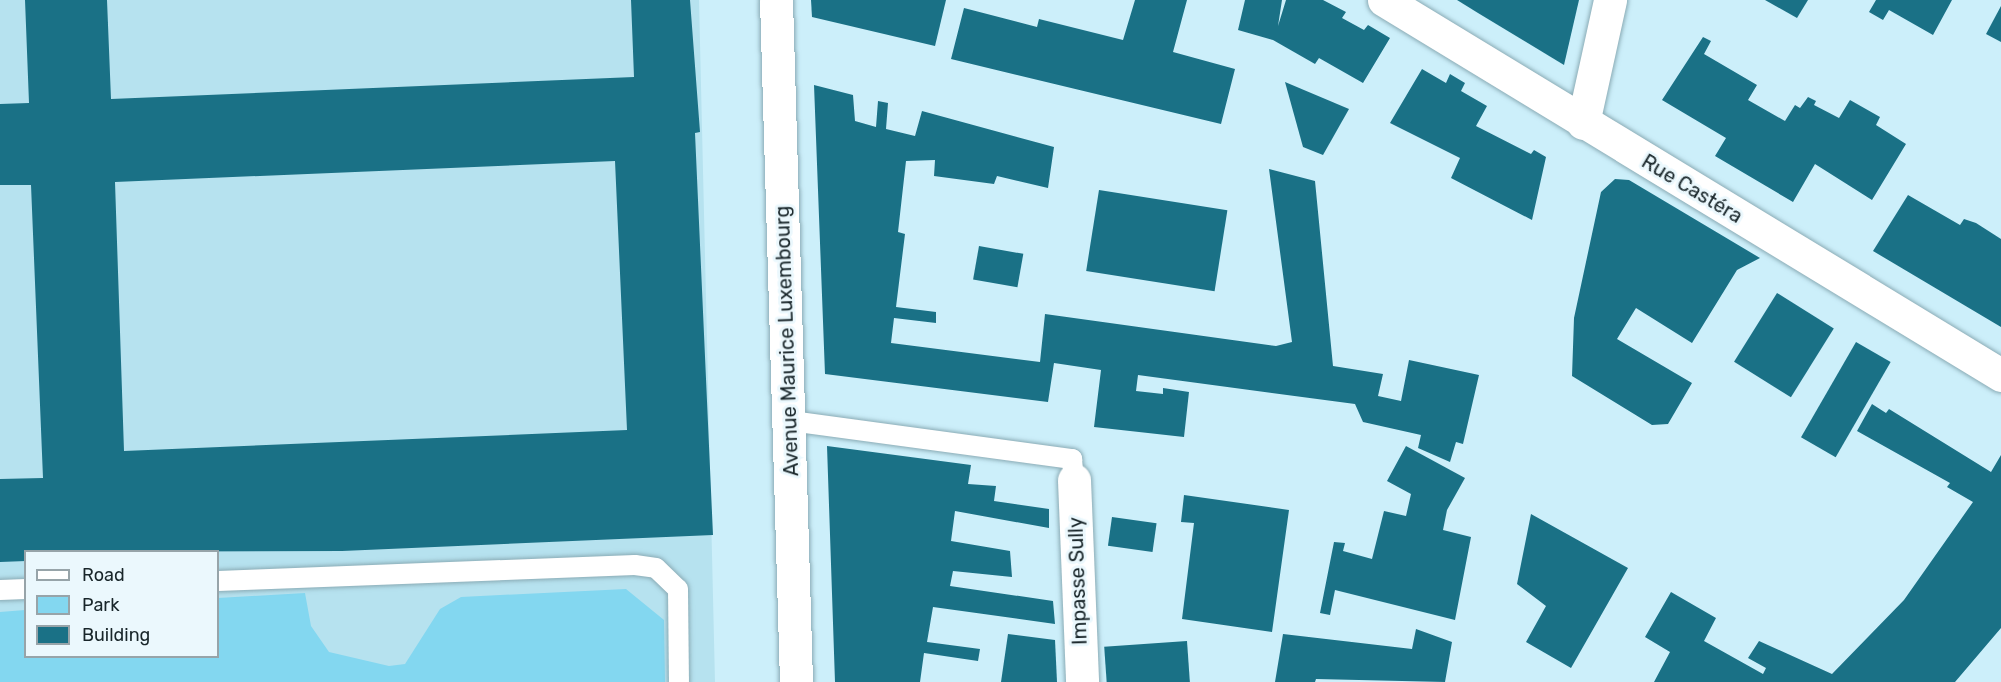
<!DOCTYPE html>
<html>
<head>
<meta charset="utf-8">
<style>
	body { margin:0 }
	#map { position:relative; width:2001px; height:682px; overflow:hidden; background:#cceffa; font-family:Rubik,sans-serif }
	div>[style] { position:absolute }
	.built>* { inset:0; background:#b6e2ef }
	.green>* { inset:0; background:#83d7f0 }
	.building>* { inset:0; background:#1a7186; transform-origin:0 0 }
	.roads { filter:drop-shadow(0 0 2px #8aabb5) drop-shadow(0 0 2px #8aabb5) }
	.service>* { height:20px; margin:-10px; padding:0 10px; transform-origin:10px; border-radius:10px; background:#fff }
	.minor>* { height:33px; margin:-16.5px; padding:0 16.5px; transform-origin:16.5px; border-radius:16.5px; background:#fff }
	.tertiary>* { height:33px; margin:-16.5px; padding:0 16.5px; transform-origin:16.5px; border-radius:16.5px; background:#fff }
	span { translate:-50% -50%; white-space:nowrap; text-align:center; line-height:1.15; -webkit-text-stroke:6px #ebf8fd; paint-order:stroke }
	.street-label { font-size:20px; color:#19262a }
	.legend { position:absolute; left:24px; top:550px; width:195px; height:108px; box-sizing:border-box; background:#ebf8fd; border:2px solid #97a4a9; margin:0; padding:8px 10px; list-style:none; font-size:18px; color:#19262a }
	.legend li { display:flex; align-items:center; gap:12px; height:30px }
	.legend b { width:30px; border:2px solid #97a4a9 }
</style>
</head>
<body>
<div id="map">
	<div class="built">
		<div style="clip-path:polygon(evenodd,0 0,699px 0,715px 682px,0 682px,0 0,26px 552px,218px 552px,218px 656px,26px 656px,26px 552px)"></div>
	</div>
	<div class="green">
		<div style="clip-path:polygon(626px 589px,664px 620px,665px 682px,0 682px,0 612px,25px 610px,26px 656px,218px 656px,218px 598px,305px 593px,311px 626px,329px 652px,389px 666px,405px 664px,440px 609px,461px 597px)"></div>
	</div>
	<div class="building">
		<div style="clip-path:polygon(evenodd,25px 0,107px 0,111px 99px,634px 77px,631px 0,690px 0,700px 132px,695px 133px,713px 535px,342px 551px,26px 552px,26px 561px,0 562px,0 479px,43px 478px,31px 185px,0 185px,0 104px,29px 103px,25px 0,615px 161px,627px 430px,124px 451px,115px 182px,615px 161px)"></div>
		<div style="clip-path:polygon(811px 0,946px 0,935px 46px,812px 17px)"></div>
		<div style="clip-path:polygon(1135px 0,1187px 0,1173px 52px,1235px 69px,1221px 124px,951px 59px,964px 8px,1037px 27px,1039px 19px,1123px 40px)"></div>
		<div style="clip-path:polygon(1245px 0,1282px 0,1278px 26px,1286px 0,1323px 0,1346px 12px,1342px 18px,1364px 30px,1368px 25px,1390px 38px,1363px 83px,1319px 58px,1315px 64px,1273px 40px,1238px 30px)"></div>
		<div style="clip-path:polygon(1457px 0,1579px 0,1564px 65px,1478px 13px)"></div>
		<div style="clip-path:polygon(1765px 0,1808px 0,1797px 18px)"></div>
		<div style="clip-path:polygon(1876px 0,1952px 0,1933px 35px,1889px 10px,1883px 20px,1869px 12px)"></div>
		<div style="clip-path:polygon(2001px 6px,2001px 42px,1986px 34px)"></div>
		<div style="clip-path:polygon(1703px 37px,1711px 41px,1704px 54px,1757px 85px,1748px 100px,1785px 121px,1795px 105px,1800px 108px,1808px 97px,1816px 101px,1814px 105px,1839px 118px,1850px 100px,1880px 117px,1876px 125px,1906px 144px,1872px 200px,1815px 164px,1793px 202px,1715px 156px,1726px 138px,1662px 100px)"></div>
		<div style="clip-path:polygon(1422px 69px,1446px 83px,1450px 74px,1465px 83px,1461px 91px,1487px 106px,1476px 126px,1531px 154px,1534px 150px,1546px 157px,1532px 220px,1451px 178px,1460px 158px,1390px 123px)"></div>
		<div style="clip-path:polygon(1285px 82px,1349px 109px,1323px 155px,1303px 147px)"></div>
		<div style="clip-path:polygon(814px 85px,853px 95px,855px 121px,876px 127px,878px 101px,888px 103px,886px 129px,915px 136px,922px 111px,1054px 147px,1048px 188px,997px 176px,994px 184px,934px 176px,935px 160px,906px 161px,898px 232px,905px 234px,896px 307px,936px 312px,936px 323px,894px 318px,891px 343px,1040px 362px,1045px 314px,1276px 346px,1292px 342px,1269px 169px,1315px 181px,1333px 366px,1383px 374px,1378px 396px,1401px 401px,1409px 360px,1479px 375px,1463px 444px,1456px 442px,1450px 462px,1418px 448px,1421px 435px,1363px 422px,1355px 404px,1138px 375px,1136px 391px,1163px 394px,1163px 388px,1189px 392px,1184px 437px,1094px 427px,1101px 370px,1054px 363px,1048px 402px,825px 374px)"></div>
		<div style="clip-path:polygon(1615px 179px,1629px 180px,1760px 258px,1737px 270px,1692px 343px,1636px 308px,1617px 339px,1692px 383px,1668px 424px,1652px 425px,1572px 376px,1574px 318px,1601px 192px)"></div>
		<div style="left:1099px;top:190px;width:130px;height:82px;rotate:9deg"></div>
		<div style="clip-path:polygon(1908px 195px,1960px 225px,1964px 219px,1976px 223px,2001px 239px,2001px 327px,1873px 251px)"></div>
		<div style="left:979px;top:246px;width:45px;height:34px;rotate:10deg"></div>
		<div style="left:1777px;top:293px;width:67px;height:81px;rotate:32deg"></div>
		<div style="left:1856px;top:342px;width:40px;height:110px;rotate:30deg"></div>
		<div style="clip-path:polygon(1872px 404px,1886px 413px,1889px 409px,1991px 472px,2001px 455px,2001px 628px,1955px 682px,1654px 682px,1670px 652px,1645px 637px,1671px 592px,1716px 618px,1704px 641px,1763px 674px,1766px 668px,1748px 658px,1759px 641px,1832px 674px,1904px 600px,1973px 502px,1947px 487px,1950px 483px,1857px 431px)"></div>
		<div style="clip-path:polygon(827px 446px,971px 465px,968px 484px,996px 486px,994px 501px,1049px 509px,1049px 528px,955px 511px,951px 541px,1010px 551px,1012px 577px,953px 571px,950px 586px,1053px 601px,1055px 624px,933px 607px,927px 642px,980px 649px,978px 661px,924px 653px,920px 682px,835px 682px)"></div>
		<div style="clip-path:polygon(1406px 446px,1465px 478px,1447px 510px,1443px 530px,1471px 537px,1455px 620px,1335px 590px,1330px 615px,1320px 613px,1334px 542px,1345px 543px,1343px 551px,1372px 559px,1384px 511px,1406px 516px,1411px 494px,1387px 481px)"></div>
		<div style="clip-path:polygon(1184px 495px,1289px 510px,1272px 632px,1182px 619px,1194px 523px,1181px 522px)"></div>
		<div style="clip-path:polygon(1531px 514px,1628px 568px,1571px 668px,1526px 642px,1546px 606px,1517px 584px)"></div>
		<div style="left:1112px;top:517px;width:45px;height:29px;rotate:8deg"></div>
		<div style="clip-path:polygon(1416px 629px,1452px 642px,1445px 682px,1316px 679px,1315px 682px,1275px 682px,1283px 634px,1412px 649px)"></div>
		<div style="clip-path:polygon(1008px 634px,1055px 640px,1057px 682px,1001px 682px)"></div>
		<div style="left:1187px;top:641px;width:41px;height:83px;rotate:86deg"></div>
	</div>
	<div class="roads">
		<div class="service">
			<div style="left:791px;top:421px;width:284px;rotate:7.7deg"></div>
			<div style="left:1072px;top:459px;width:21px;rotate:85deg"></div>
			<div style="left:218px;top:581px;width:417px;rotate:-2.2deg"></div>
			<div style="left:635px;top:565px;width:21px;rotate:8deg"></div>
			<div style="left:656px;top:568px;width:30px;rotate:44deg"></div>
			<div style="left:678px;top:589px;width:93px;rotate:89.4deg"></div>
			<div style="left:0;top:590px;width:26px;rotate:-2deg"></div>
		</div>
		<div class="minor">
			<div style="left:1384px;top:0;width:722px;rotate:31.29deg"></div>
			<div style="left:1583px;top:123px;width:126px;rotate:-77.6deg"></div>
			<div style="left:1074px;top:480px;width:202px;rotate:87.7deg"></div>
		</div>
		<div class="tertiary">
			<div style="left:776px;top:0;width:682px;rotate:88.32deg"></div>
		</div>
	</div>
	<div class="street-label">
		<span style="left:1692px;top:189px;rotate:31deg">Rue Castéra</span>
		<span style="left:787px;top:341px;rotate:-92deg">Avenue Maurice Luxembourg</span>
		<span style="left:1078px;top:581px;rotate:-92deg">Impasse Sully</span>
	</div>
	<ul class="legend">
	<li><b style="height:8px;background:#fff"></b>Road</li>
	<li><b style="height:16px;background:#83d7f0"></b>Park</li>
	<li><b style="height:16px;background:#1a7186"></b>Building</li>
	</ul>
</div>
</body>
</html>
